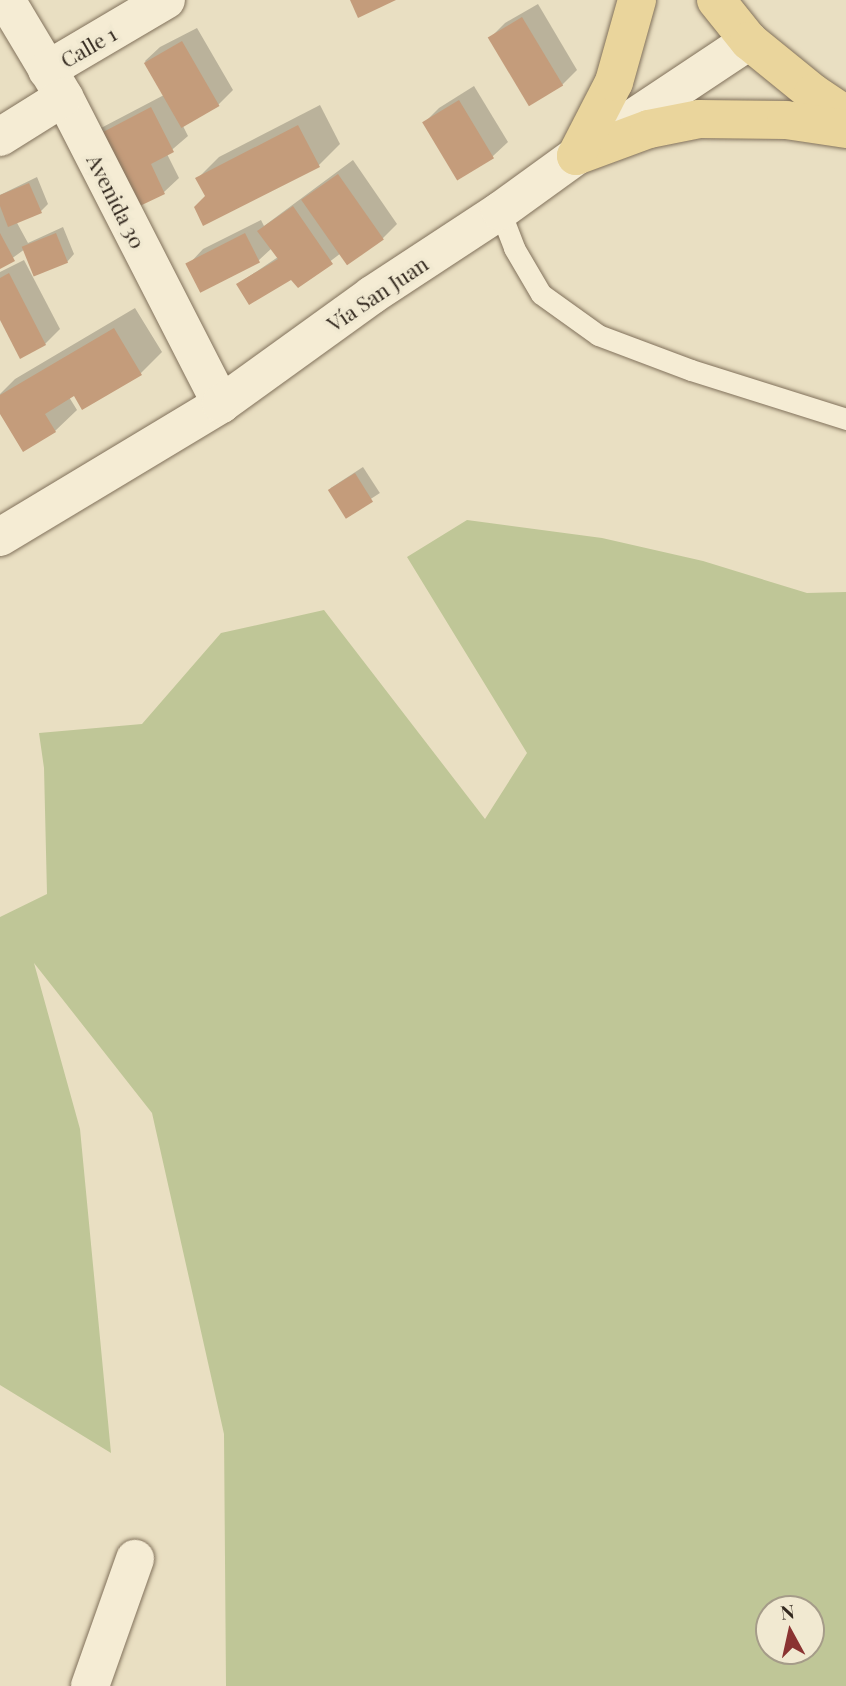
<!DOCTYPE html>
<html>
<head>
<meta charset="utf-8">
<style>
	body { margin:0 }
	#map { position:relative; width:846px; height:1686px; overflow:hidden; background:#e9dfc2; font-family:"Playfair Display",serif }
	div>[style] { position:absolute }
	.green>* { inset:0; background:#bfc697 }
	.shadow>* { inset:0; background:#0003; transform-origin:0 0 }
	.building>* { inset:0; background:#c49c7b; transform-origin:0 0 }
	.roads { filter:drop-shadow(0 0 2px #81715b) drop-shadow(0 0 2px #81715b) }
	.lane>* { height:21px; margin:-10.5px; padding:0 10.5px; transform-origin:10.5px; border-radius:10.5px; background:#f5ecd4 }
	.street>* { height:38px; margin:-19px; padding:0 19px; transform-origin:19px; border-radius:19px; background:#f5ecd4 }
	.secondary>* { height:38px; margin:-19px; padding:0 19px; transform-origin:19px; border-radius:19px; background:#f5ecd4 }
	.primary>* { height:38px; margin:-19px; padding:0 19px; transform-origin:19px; border-radius:19px; background:#ead59c }
	span { translate:-50% -50%; white-space:nowrap; text-align:center; line-height:1.15; -webkit-text-stroke:7px #f1e9d1; paint-order:stroke }
	.street-label { font-size:21px; color:#32281e }
	.north { position:absolute; left:755px; top:1595px; width:70px; height:70px; box-sizing:border-box; background:#f1e9d1; border:2px solid #a59c89; border-radius:50%; rotate:352deg; font-size:19px; font-weight:700; line-height:28px; text-align:center; color:#32281e }
	.north::after { content:''; display:block; margin:auto; width:24px; height:32px; background:#8a3331; clip-path:polygon(50% 0,100% 100%,50% 72%,0 100%) }
</style>
</head>
<body>
<div id="map">
	<div class="green">
		<div style="clip-path:polygon(evenodd,467px 520px,602px 538px,703px 561px,807px 593px,846px 592px,846px 1686px,226px 1686px,224px 1434px,152px 1113px,34px 963px,80px 1129px,111px 1453px,0 1385px,0 917px,47px 894px,44px 768px,39px 733px,142px 724px,221px 633px,324px 610px,485px 819px,527px 753px,407px 557px,467px 520px,769px 1609px,811px 1609px,811px 1651px,769px 1651px,769px 1609px)"></div>
	</div>
	<div class="shadow">
		<div style="clip-path:polygon(538px 4px,577px 70px,562px 85px,490px 38px,505px 23px)"></div>
		<div style="clip-path:polygon(197px 28px,233px 90px,218px 105px,183px 126px,188px 136px,167px 154px,179px 178px,164px 192px,124px 212px,101px 128px,164px 95px,145px 61px,160px 47px)"></div>
		<div style="clip-path:polygon(474px 86px,508px 142px,493px 156px,458px 178px,424px 123px,439px 108px)"></div>
		<div style="clip-path:polygon(320px 105px,340px 144px,319px 165px,207px 196px,198px 178px,219px 157px)"></div>
		<div style="clip-path:polygon(353px 160px,397px 224px,383px 238px,341px 253px,298px 286px,292px 277px,238px 284px,278px 257px,272px 248px,259px 260px,201px 289px,189px 264px,203px 249px,261px 220px,264px 226px)"></div>
		<div style="clip-path:polygon(37px 177px,48px 204px,41px 211px,16px 221px,28px 243px,63px 227px,74px 254px,67px 262px,25px 249px,0 267px,0 195px)"></div>
		<div style="clip-path:polygon(24px 260px,60px 329px,45px 344px,0 317px,0 272px)"></div>
		<div style="clip-path:polygon(135px 308px,162px 352px,141px 373px,69px 397px,77px 410px,55px 431px,24px 450px,0 410px,0 394px,15px 379px)"></div>
		<div style="left:363px;top:467px;width:31px;height:39px;rotate:57deg"></div>
	</div>
	<div class="building">
		<div style="clip-path:polygon(350px 0,396px 0,358px 18px)"></div>
		<div style="left:522px;top:17px;width:80px;height:40px;rotate:59deg"></div>
		<div style="left:182px;top:41px;width:75px;height:44px;rotate:60deg"></div>
		<div style="left:459px;top:100px;width:68px;height:43px;rotate:59deg"></div>
		<div style="clip-path:polygon(151px 107px,174px 152px,151px 164px,165px 194px,123px 214px,84px 142px)"></div>
		<div style="clip-path:polygon(298px 125px,320px 167px,203px 226px,194px 207px,205px 196px,195px 178px)"></div>
		<div style="left:338px;top:174px;width:80px;height:45px;rotate:55deg"></div>
		<div style="clip-path:polygon(29px 183px,42px 213px,8px 227px,0 206px,0 195px)"></div>
		<div style="clip-path:polygon(293px 206px,333px 264px,298px 288px,291px 280px,249px 305px,236px 284px,278px 259px,257px 231px)"></div>
		<div style="clip-path:polygon(0 233px,15px 261px,0 269px)"></div>
		<div style="left:56px;top:233px;width:32px;height:37px;rotate:68deg"></div>
		<div style="left:245px;top:233px;width:33px;height:67px;rotate:63deg"></div>
		<div style="clip-path:polygon(9px 273px,46px 345px,20px 359px,0 320px,0 278px)"></div>
		<div style="clip-path:polygon(114px 328px,142px 375px,82px 410px,74px 396px,45px 414px,56px 432px,23px 452px,0 414px,0 395px)"></div>
		<div style="left:355px;top:473px;width:34px;height:32px;rotate:58deg"></div>
	</div>
	<div class="roads">
		<div class="lane">
			<div style="left:500px;top:211px;width:40px;rotate:69deg"></div>
			<div style="left:514px;top:248px;width:53px;rotate:59.6deg"></div>
			<div style="left:541px;top:294px;width:70px;rotate:35.7deg"></div>
			<div style="left:598px;top:335px;width:99px;rotate:20.6deg"></div>
			<div style="left:691px;top:370px;width:163px;rotate:17.5deg"></div>
		</div>
		<div class="street">
			<div style="left:6px;top:0;width:113px;rotate:59.1deg"></div>
			<div style="left:64px;top:97px;width:345px;rotate:62.9deg"></div>
			<div style="left:47px;top:70px;width:138px;rotate:-30.5deg"></div>
			<div style="left:0;top:137px;width:75px;rotate:-32deg"></div>
			<div style="left:90px;top:1686px;width:135px;rotate:-70.5deg"></div>
		</div>
		<div class="secondary">
			<div style="left:0;top:537px;width:258px;rotate:-31deg"></div>
			<div style="left:221px;top:404px;width:186px;rotate:-35.8deg"></div>
			<div style="left:372px;top:295px;width:153px;rotate:-33.3deg"></div>
			<div style="left:500px;top:211px;width:94px;rotate:-35.9deg"></div>
			<div style="left:576px;top:156px;width:208px;rotate:-33.6deg"></div>
		</div>
		<div class="primary">
			<div style="left:716px;top:0;width:53px;rotate:51.2deg"></div>
			<div style="left:749px;top:41px;width:82px;rotate:39.1deg"></div>
			<div style="left:813px;top:93px;width:40px;rotate:34deg"></div>
			<div style="left:576px;top:156px;width:78px;rotate:-20.3deg"></div>
			<div style="left:649px;top:129px;width:51px;rotate:-11.3deg"></div>
			<div style="left:699px;top:119px;width:87px;rotate:0.7deg"></div>
			<div style="left:786px;top:120px;width:61px;rotate:8.5deg"></div>
			<div style="left:576px;top:156px;width:83px;rotate:-62.8deg"></div>
			<div style="left:614px;top:82px;width:85px;rotate:-74.3deg"></div>
		</div>
	</div>
	<div class="street-label">
		<span style="left:88px;top:46px;rotate:-30deg">Calle 1</span>
		<span style="left:117px;top:201px;rotate:63deg">Avenida 30</span>
		<span style="left:377px;top:293px;rotate:-34deg">Vía San Juan</span>
	</div>
	<div class="north">N</div>
</div>
</body>
</html>
